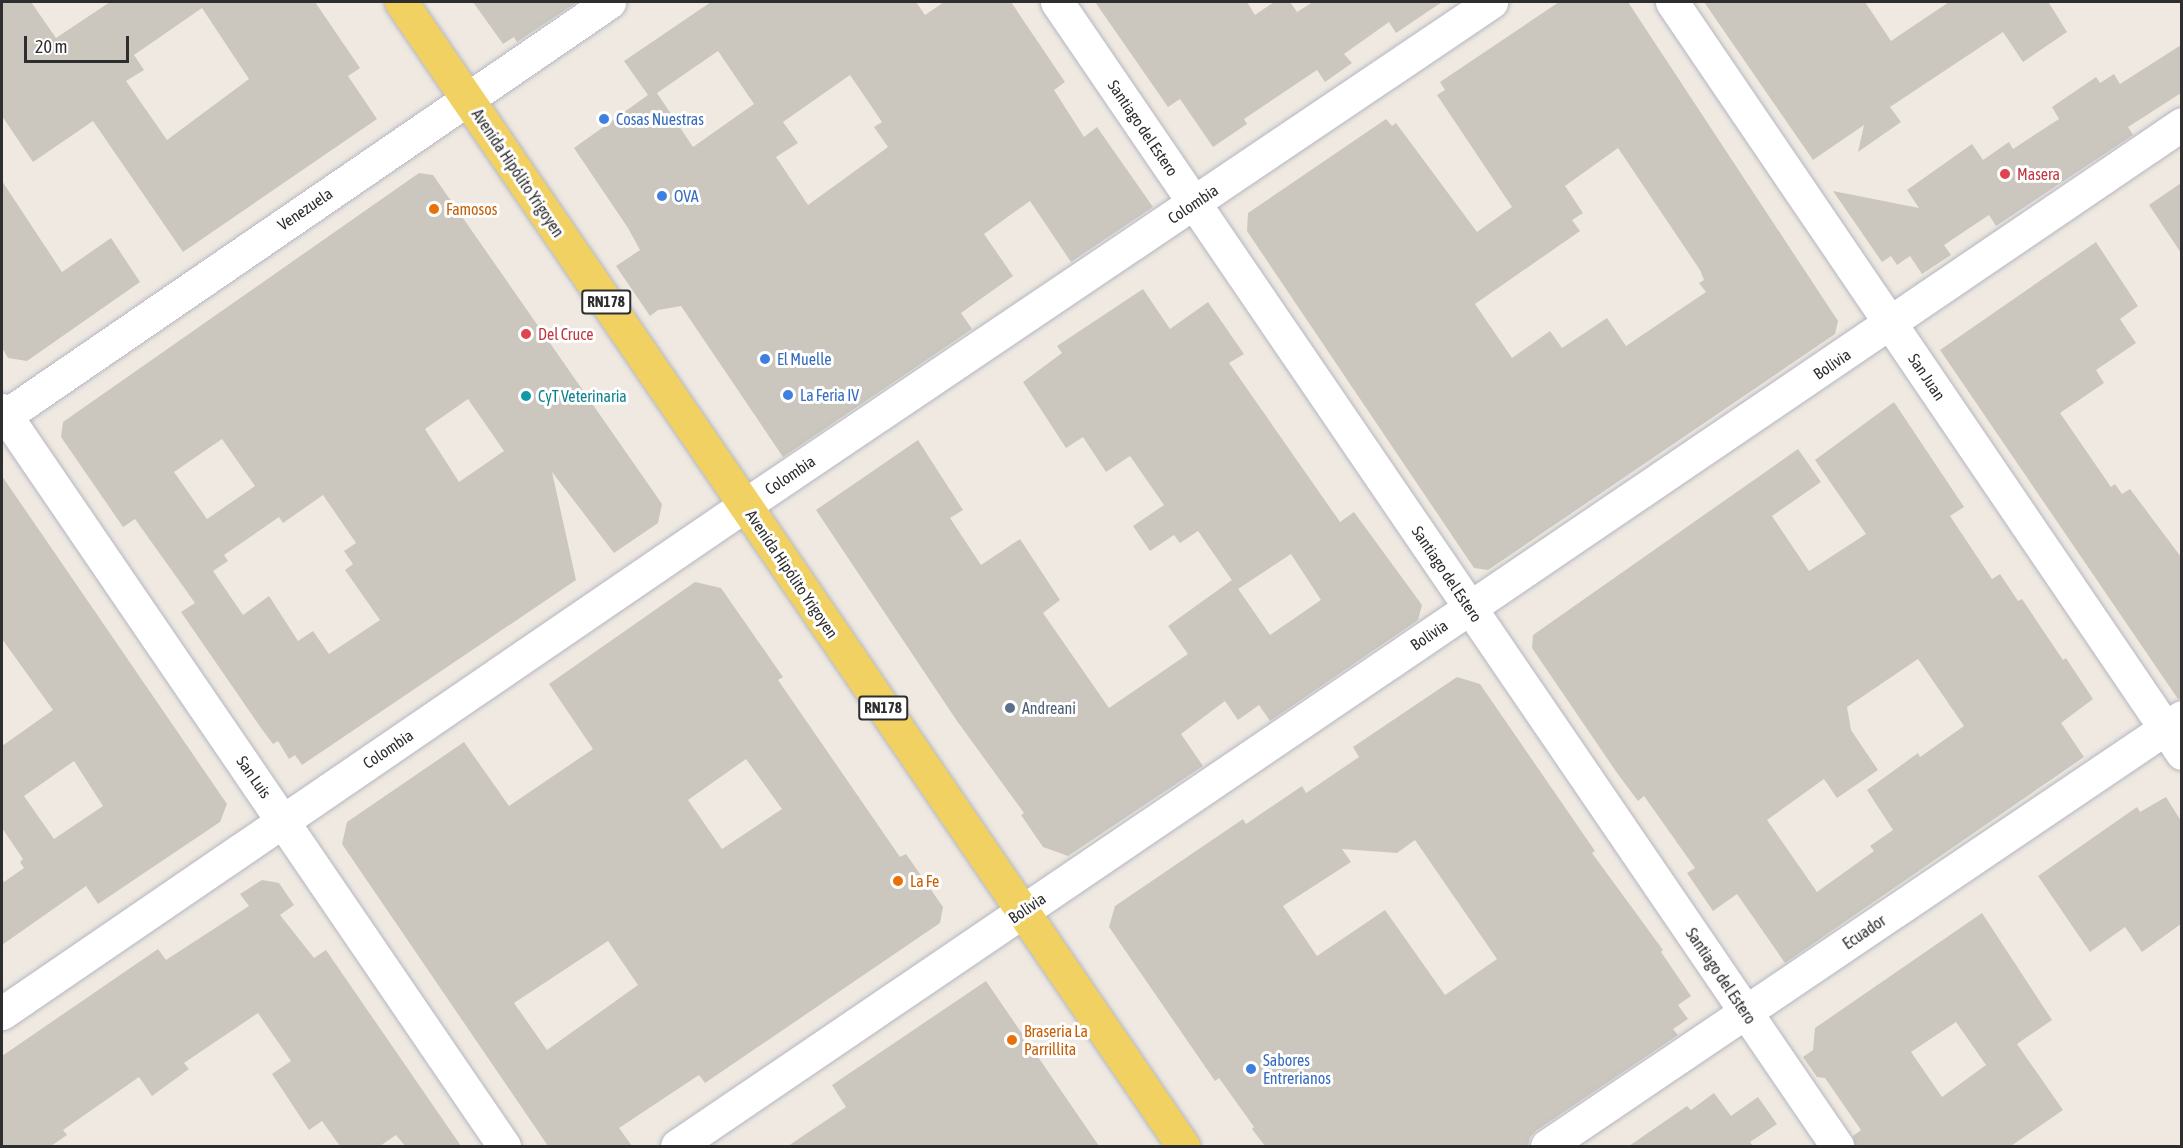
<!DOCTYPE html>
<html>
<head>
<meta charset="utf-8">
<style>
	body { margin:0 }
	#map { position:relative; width:2183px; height:1148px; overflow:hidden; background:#efe9e1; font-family:"Asap Condensed",sans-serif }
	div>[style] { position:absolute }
	.building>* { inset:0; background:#cbc7bf }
	.roads { filter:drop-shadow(0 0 2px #b4b7c1) drop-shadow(0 0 2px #b4b7c1) }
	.minor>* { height:33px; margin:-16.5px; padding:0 16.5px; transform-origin:16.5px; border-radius:16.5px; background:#fff }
	.major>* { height:33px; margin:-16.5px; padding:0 16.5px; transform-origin:16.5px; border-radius:16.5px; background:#f2d163 }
	.dots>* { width:16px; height:16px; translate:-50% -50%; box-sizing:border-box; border:3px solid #fff; border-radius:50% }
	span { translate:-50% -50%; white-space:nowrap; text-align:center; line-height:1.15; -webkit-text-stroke:6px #fff; paint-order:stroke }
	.shield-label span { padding:2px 4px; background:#fff; border:2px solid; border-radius:4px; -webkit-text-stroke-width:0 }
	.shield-label { font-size:15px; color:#2e2e2e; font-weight:700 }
	.shop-label { font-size:16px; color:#366cbe }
	.left { translate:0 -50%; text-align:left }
	.street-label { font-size:16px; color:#2e2e2e }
	.health-label { font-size:16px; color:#be3a42 }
	.food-label { font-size:16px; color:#c56008 }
	.culture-label { font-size:16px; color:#0d838f }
	.service-label { font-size:16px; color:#4e5e75 }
	.frame { position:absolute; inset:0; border:3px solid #2e2e2e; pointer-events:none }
	.scale { position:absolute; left:24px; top:36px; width:105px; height:27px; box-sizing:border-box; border:3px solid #2e2e2e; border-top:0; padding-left:8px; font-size:18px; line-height:21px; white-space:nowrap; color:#2e2e2e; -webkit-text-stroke:4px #fff; paint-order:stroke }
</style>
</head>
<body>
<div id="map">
	<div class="building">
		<div style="clip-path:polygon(evenodd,2px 2px,31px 2px,56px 38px,110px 2px,315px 2px,360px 68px,348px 76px,377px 119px,183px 252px,93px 121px,33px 162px,2px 116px,2px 2px,202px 8px,249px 79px,167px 140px,126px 81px,144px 70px,134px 55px,202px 8px)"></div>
		<div style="clip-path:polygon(473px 2px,577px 2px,517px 42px,514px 37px,503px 44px)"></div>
		<div style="clip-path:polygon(evenodd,711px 2px,916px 2px,925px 15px,944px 2px,1011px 2px,1065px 82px,1054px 90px,1084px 137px,1097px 127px,1153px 207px,1071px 262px,1030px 201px,984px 234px,1013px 276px,961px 313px,972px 329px,783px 457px,681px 306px,658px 310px,650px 316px,616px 266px,640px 250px,628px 228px,574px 148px,648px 95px,624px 61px,711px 2px,718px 51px,754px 104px,693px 147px,657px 93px,718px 51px,711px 2px,850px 75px,882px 122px,874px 127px,888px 147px,808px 205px,776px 157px,798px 143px,783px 122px,850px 75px)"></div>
		<div style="clip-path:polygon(1095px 2px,1247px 2px,1255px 15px,1274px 2px,1290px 2px,1297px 12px,1313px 2px,1442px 2px,1396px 33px,1389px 22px,1344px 54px,1352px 63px,1325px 82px,1317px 70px,1244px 119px,1247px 124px,1213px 147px,1180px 99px,1168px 107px)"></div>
		<div style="clip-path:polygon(evenodd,1559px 2px,1628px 2px,1838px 321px,1835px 334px,1488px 570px,1474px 568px,1354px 390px,1247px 231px,1248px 213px,1386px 119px,1392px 126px,1396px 123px,1477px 232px,1512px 207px,1437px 95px,1445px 90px,1440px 82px,1559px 2px,1618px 148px,1700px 270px,1704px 280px,1699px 283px,1706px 292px,1626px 346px,1607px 318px,1562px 348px,1550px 331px,1512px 358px,1475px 304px,1580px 231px,1572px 220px,1583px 213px,1565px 186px,1618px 148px)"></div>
		<div style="clip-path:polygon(1704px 2px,1865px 2px,1891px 41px,1949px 2px,2052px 2px,2049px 3px,2067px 32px,2023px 62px,2003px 32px,1890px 107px,1901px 122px,1858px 152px,1864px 125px,1813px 160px)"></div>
		<div style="clip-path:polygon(2181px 45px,2181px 93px,2128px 127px,2133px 135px,1996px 226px,1989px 215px,1944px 245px,1951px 255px,1922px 274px,1910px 256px,1897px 265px,1891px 256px,1882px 262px,1833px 191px,1919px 208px,1907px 190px,1972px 144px,1983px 160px,2009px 142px,2013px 149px,2059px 119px,2052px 107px,2096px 77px,2100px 83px,2114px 74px,2120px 84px)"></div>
		<div style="clip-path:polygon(evenodd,419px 173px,433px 175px,662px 504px,658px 523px,614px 553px,552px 472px,576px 580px,302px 765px,295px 755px,289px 759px,278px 741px,273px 744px,261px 728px,181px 612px,195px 603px,135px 519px,123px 527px,61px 437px,63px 422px,419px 173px,468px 399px,504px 451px,459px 482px,425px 429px,468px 399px,419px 173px,222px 439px,255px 486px,207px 519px,174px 472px,222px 439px,419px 173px,323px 495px,356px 543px,344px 551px,353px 564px,345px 570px,380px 620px,329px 654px,313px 631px,298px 641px,269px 596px,243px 615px,213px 571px,228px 561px,224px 555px,279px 517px,283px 523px,323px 495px)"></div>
		<div style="clip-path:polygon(2px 181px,62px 272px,111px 238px,140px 282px,27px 361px,8px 358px,2px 348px)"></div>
		<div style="clip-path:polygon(2181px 183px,2181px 253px,2149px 205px)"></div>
		<div style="clip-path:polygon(2096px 242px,2138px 306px,2120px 319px,2136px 343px,2096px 370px,2104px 383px,2060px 413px,2111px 487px,2115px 484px,2122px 494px,2130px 489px,2181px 557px,2181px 698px,2178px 699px,1940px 350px)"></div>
		<div style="clip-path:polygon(1143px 289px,1170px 329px,1208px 302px,1244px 354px,1229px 363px,1340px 522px,1354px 512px,1422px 605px,1418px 620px,1270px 721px,1259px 705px,1238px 720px,1225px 701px,1181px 734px,1203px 766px,1068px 856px,1043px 847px,1021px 815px,1024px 813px,957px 721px,816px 510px,918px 440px,963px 510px,950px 518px,981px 565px,1020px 539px,1060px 600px,1043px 613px,1109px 708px,1188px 654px,1168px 626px,1232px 580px,1270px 635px,1321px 600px,1291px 554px,1238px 589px,1198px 531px,1180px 543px,1174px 535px,1150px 551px,1133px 526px,1164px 505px,1130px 456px,1106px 472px,1083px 437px,1066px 448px,1023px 382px,1062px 353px,1057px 346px)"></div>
		<div style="clip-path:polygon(evenodd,1894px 402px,1964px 507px,1950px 516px,1992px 579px,2000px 574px,2018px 601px,2022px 599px,2063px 660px,2066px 658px,2093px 699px,2061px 723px,2084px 757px,1785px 963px,1737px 894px,1713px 911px,1687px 873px,1695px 868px,1644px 796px,1638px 801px,1617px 773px,1532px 648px,1533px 635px,1798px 449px,1821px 482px,1772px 516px,1809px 571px,1866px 534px,1815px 460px,1894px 402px,1918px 659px,1964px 726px,1920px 757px,1918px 753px,1867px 790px,1893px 830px,1870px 846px,1874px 851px,1817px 892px,1767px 820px,1824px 779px,1837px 798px,1878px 770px,1851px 730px,1847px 707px,1918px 659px)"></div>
		<div style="clip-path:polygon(evenodd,2px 476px,227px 804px,220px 822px,98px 904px,86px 886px,2px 945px,2px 878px,4px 882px,24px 868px,20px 862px,23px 859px,2px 828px,2px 746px,53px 710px,2px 639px,2px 476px,74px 761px,103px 806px,54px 839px,24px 796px,74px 761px)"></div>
		<div style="clip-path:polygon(evenodd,695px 582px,721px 588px,783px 677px,778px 680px,900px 857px,906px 854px,943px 907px,940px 923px,705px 1083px,699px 1075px,619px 1128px,632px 1146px,548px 1146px,342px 844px,347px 822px,464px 742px,509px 806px,593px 749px,549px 684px,695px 582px,746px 759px,782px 809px,722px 849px,688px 800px,746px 759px,695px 582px,608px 941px,638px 985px,547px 1050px,514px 1003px,608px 941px)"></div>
		<div style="clip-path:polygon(evenodd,1457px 677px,1480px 684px,1595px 851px,1592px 853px,1663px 950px,1661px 952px,1691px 996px,1678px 1005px,1688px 1019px,1673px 1029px,1678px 1035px,1537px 1130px,1530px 1137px,1528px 1146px,1265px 1146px,1252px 1129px,1254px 1127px,1219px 1078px,1215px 1081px,1109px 927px,1115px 906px,1243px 819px,1246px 824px,1302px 786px,1306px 793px,1359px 757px,1353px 747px,1457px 677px,1415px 840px,1497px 959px,1445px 995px,1385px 910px,1317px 956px,1283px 906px,1351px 862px,1342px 849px,1397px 853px,1415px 840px)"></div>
		<div style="clip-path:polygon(2166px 797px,2181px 821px,2181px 924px,2142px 952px,2125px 927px,2090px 952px,2038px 876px,2137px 807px,2140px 812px)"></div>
		<div style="clip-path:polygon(262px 880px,279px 883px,294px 905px,280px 915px,314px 958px,326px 950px,461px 1146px,405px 1146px,396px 1135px,380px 1146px,340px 1146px,322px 1121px,309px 1130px,272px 1074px,291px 1061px,258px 1013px,184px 1063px,189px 1069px,152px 1096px,139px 1077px,63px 1130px,67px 1135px,51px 1146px,2px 1146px,2px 1056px,158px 949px,166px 960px,249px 906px,240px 894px)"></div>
		<div style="clip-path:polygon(evenodd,1982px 913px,2052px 1020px,2017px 1044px,2063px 1110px,2011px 1146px,1855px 1146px,1853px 1136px,1861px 1130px,1825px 1078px,1817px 1077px,1803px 1057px,1813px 1050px,1815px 1028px,1982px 913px,1956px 1022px,1986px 1065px,1942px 1097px,1911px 1052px,1956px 1022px)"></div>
		<div style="clip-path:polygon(986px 981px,1099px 1146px,788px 1146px,846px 1107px,832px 1085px)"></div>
		<div style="clip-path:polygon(1714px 1093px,1731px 1116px,1758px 1097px,1777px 1124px,1750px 1142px,1753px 1146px,1629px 1146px,1687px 1106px,1691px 1110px)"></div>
	</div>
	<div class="roads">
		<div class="minor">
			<div style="left:1057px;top:2px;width:1385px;rotate:55.71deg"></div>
			<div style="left:1672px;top:2px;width:908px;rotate:55.82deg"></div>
			<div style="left:2px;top:410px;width:891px;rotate:55.7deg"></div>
			<div style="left:2px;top:418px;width:736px;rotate:-34.42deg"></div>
			<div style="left:2px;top:1013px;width:900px;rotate:-34.36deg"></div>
			<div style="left:745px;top:505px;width:900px;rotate:-33.99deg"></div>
			<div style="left:677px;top:1146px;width:1819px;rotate:-34.18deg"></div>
			<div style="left:1547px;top:1146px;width:766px;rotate:-34.04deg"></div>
		</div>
		<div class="major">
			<div style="left:401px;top:2px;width:1386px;rotate:55.64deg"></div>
		</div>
	</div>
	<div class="dots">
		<div style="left:604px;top:119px;background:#3f7fe0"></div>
		<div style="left:2005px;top:174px;background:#e0444e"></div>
		<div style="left:662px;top:196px;background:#3f7fe0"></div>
		<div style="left:434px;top:209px;background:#e8710a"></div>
		<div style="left:526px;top:334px;background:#e0444e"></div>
		<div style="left:765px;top:359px;background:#3f7fe0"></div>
		<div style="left:788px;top:395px;background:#3f7fe0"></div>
		<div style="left:526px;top:396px;background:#0f9aa8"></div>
		<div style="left:1010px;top:708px;background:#5c6f8a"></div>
		<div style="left:898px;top:881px;background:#e8710a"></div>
		<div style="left:1012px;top:1040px;background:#e8710a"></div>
		<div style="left:1251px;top:1069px;background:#3f7fe0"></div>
	</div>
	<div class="shield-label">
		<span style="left:606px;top:302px">RN178</span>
		<span style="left:883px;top:708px">RN178</span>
	</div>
	<div class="shop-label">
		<span class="left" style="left:616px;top:119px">Cosas Nuestras</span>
		<span class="left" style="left:674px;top:196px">OVA</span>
		<span class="left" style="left:777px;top:359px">El Muelle</span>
		<span class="left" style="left:800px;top:395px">La Feria IV</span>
		<span class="left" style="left:1263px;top:1069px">Sabores<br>Entrerianos</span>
	</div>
	<div class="street-label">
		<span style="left:1143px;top:128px;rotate:56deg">Santiago del Estero</span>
		<span style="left:518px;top:173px;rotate:56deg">Avenida Hipólito Yrigoyen</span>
		<span style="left:1193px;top:204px;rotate:-34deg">Colombia</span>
		<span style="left:305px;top:209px;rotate:-34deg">Venezuela</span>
		<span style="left:1832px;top:364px;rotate:-34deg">Bolivia</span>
		<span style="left:1927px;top:377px;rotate:56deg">San Juan</span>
		<span style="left:790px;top:475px;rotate:-34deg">Colombia</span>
		<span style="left:792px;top:574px;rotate:56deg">Avenida Hipólito Yrigoyen</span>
		<span style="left:1447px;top:574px;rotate:56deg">Santiago del Estero</span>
		<span style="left:1429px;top:635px;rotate:-34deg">Bolivia</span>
		<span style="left:388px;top:749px;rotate:-34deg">Colombia</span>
		<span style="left:254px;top:777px;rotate:55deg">San Luis</span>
		<span style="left:1027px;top:908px;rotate:-34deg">Bolivia</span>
		<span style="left:1864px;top:932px;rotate:-34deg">Ecuador</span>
		<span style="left:1721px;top:976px;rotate:56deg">Santiago del Estero</span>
	</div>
	<div class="health-label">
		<span class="left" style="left:2017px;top:174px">Masera</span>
		<span class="left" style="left:538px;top:334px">Del Cruce</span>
	</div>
	<div class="food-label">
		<span class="left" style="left:446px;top:209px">Famosos</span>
		<span class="left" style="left:910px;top:881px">La Fe</span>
		<span class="left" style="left:1024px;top:1040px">Braseria La<br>Parrillita</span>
	</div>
	<div class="culture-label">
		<span class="left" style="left:538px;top:396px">CyT Veterinaria</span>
	</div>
	<div class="service-label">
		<span class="left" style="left:1022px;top:708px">Andreani</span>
	</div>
	<div class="frame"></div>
	<div class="scale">20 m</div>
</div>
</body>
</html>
